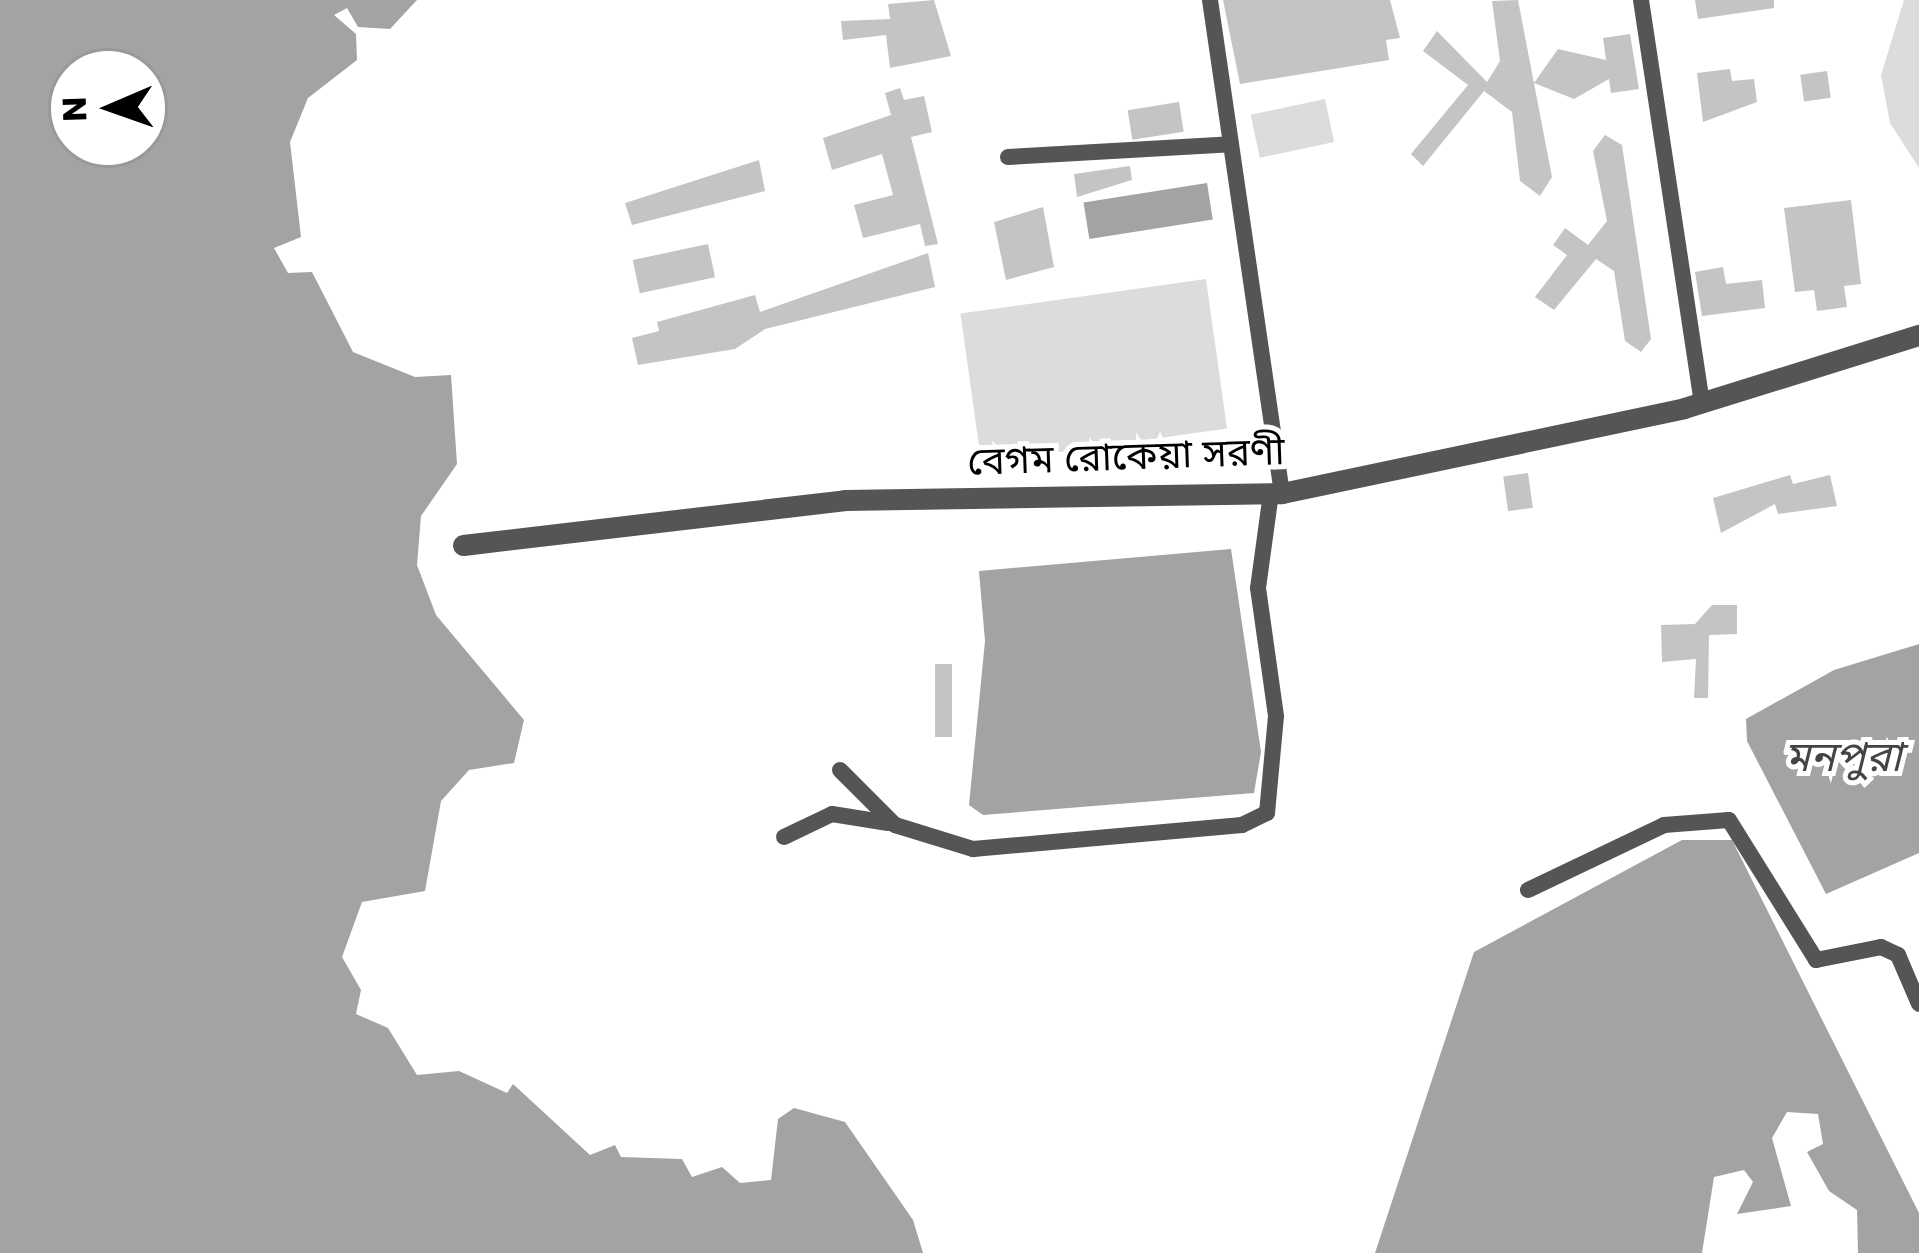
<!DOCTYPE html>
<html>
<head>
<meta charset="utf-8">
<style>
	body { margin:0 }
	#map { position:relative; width:1919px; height:1253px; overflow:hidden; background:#fff; font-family:Poppins,"Noto Sans Bengali",sans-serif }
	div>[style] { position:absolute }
	.green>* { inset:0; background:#dcdcdc; transform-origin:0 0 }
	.water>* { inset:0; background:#a3a3a3; transform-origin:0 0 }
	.building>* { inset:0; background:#c4c4c4; transform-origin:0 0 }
	.minor>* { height:16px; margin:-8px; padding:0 8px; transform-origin:8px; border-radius:8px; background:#555 }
	.tertiary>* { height:21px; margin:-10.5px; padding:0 10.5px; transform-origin:10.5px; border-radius:10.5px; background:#555 }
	span { translate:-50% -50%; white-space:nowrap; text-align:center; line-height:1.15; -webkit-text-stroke:10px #fff; paint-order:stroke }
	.street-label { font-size:39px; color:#000 }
	.water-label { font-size:42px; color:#444; font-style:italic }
	.north { position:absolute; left:48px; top:48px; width:120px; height:120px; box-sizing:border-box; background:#fff; border:3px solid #999; border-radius:50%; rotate:268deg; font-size:33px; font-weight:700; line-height:48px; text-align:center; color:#000 }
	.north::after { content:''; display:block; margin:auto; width:42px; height:54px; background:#000; clip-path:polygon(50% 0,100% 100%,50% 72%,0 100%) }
</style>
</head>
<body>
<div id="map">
	<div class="green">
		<div style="clip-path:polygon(1904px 0,1919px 0,1919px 168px,1890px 123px,1881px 75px)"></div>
		<div style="left:1325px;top:99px;width:44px;height:76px;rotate:78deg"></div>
		<div style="left:1206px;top:279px;width:151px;height:248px;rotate:82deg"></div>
	</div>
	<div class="water">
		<div style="clip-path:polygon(evenodd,0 0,417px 0,390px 29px,358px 27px,347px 8px,334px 15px,356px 34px,357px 60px,308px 98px,290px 142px,301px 237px,274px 248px,288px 273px,312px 272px,353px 352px,415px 377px,451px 375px,457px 464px,421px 516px,417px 565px,436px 615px,524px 720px,514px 763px,469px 770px,441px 801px,425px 891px,362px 902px,342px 957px,361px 990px,356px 1014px,388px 1028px,417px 1075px,459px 1071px,507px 1093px,513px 1084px,590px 1155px,615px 1145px,621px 1157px,682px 1159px,692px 1177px,722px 1167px,740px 1183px,771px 1180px,778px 1119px,794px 1108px,845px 1122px,913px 1220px,923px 1253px,0 1253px,0 0,72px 72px,144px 72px,144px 144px,72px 144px,72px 72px)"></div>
		<div style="left:1207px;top:183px;width:37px;height:125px;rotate:81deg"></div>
		<div style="clip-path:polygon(1231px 549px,1261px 752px,1254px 793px,983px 815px,969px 805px,985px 641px,979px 571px)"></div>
		<div style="clip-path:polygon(1919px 644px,1919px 853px,1826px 894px,1747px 741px,1746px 719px,1834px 670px)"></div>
		<div style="clip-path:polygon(1682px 840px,1732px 840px,1919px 1213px,1919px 1253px,1858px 1253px,1857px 1210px,1829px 1191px,1807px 1152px,1823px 1144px,1818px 1114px,1787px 1112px,1772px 1138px,1791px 1206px,1737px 1214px,1753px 1182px,1744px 1170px,1714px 1177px,1702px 1253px,1375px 1253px,1474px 952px)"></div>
	</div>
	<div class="building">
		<div style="clip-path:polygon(934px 0,951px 56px,890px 68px,886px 35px,843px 40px,841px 21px,890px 19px,888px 4px)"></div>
		<div style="clip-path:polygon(1223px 0,1390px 0,1400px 38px,1386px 40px,1389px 60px,1240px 84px)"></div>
		<div style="clip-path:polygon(1518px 0,1552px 177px,1540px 196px,1520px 181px,1512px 112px,1484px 91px,1423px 166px,1411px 154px,1468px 85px,1423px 51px,1437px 31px,1487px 82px,1500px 61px,1492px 1px)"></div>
		<div style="clip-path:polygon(1695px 0,1774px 0,1774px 8px,1698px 19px)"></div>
		<div style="clip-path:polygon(1630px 34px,1639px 89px,1611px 93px,1609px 79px,1574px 99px,1534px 83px,1558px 49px,1606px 60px,1603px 38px)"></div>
		<div style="clip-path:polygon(1730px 69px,1732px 81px,1754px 79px,1757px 102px,1703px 122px,1697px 73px)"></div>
		<div style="left:1827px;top:71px;width:27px;height:27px;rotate:82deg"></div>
		<div style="clip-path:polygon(900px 88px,904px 100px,924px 96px,932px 132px,911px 137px,938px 244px,925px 246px,920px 224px,863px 238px,854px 205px,893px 195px,882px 154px,832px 170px,823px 138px,891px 115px,885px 93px)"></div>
		<div style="left:1179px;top:102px;width:30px;height:52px;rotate:81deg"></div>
		<div style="clip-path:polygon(1605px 135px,1622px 145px,1651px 339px,1641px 352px,1625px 341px,1614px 271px,1596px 259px,1554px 310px,1535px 297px,1567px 255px,1553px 245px,1565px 228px,1588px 245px,1607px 221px,1593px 151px)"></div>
		<div style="clip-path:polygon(759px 160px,765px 191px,632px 225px,625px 203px)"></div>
		<div style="clip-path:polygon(1130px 166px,1132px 180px,1077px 197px,1074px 174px)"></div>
		<div style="clip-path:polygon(1851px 200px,1861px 284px,1844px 286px,1847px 307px,1817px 311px,1814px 290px,1795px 292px,1784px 208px)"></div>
		<div style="clip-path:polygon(1043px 207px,1054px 267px,1006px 280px,994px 222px)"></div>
		<div style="left:708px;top:244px;width:34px;height:77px;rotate:78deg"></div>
		<div style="clip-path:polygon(928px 253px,935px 287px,765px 329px,735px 349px,638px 365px,632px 338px,659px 331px,657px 322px,755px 295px,760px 312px)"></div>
		<div style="clip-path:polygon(1723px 267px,1726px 284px,1762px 280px,1765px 308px,1702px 316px,1695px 272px)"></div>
		<div style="left:1528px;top:473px;width:35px;height:25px;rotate:82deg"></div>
		<div style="clip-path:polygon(1790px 475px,1793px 484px,1830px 475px,1837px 506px,1778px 514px,1775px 504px,1721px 533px,1713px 498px)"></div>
		<div style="clip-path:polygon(1712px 605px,1737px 605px,1737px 634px,1709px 635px,1708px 698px,1694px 698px,1696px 659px,1662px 662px,1661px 625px,1695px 624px)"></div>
		<div style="left:935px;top:664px;width:17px;height:73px"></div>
	</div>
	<div class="minor">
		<div style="left:1210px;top:0;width:498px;rotate:81.7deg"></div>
		<div style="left:1641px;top:0;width:406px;rotate:81.4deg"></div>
		<div style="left:1008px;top:157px;width:223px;rotate:-3.3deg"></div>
		<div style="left:840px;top:770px;width:78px;rotate:45deg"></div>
		<div style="left:895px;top:825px;width:82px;rotate:17.1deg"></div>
		<div style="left:973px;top:849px;width:270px;rotate:-5.1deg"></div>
		<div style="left:1242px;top:825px;width:28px;rotate:-26deg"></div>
		<div style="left:1267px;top:813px;width:97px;rotate:-84.7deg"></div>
		<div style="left:1276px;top:716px;width:129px;rotate:-98deg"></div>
		<div style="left:1258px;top:588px;width:96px;rotate:-82.2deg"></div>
		<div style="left:784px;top:837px;width:53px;rotate:-25.6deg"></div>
		<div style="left:832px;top:814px;width:57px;rotate:9.1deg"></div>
		<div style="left:1528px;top:890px;width:151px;rotate:-25.5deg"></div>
		<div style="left:1664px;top:825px;width:65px;rotate:-4.4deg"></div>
		<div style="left:1729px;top:820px;width:165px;rotate:58.1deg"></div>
		<div style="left:1816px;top:960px;width:66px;rotate:-11.3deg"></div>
		<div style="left:1881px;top:947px;width:19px;rotate:25deg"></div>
		<div style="left:1898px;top:955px;width:53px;rotate:66.8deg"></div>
	</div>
	<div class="tertiary">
		<div style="left:463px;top:545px;width:385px;rotate:-6.7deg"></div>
		<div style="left:845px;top:500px;width:437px;rotate:-0.9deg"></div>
		<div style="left:1282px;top:493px;width:411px;rotate:-11.9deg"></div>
		<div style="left:1684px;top:408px;width:246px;rotate:-17.3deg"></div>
	</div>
	<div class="street-label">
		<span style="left:1126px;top:457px;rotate:-2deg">বেগম রোকেয়া সরণী</span>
	</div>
	<div class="water-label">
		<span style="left:1843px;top:757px">মনপুরা</span>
	</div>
	<div class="north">N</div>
</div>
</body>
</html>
